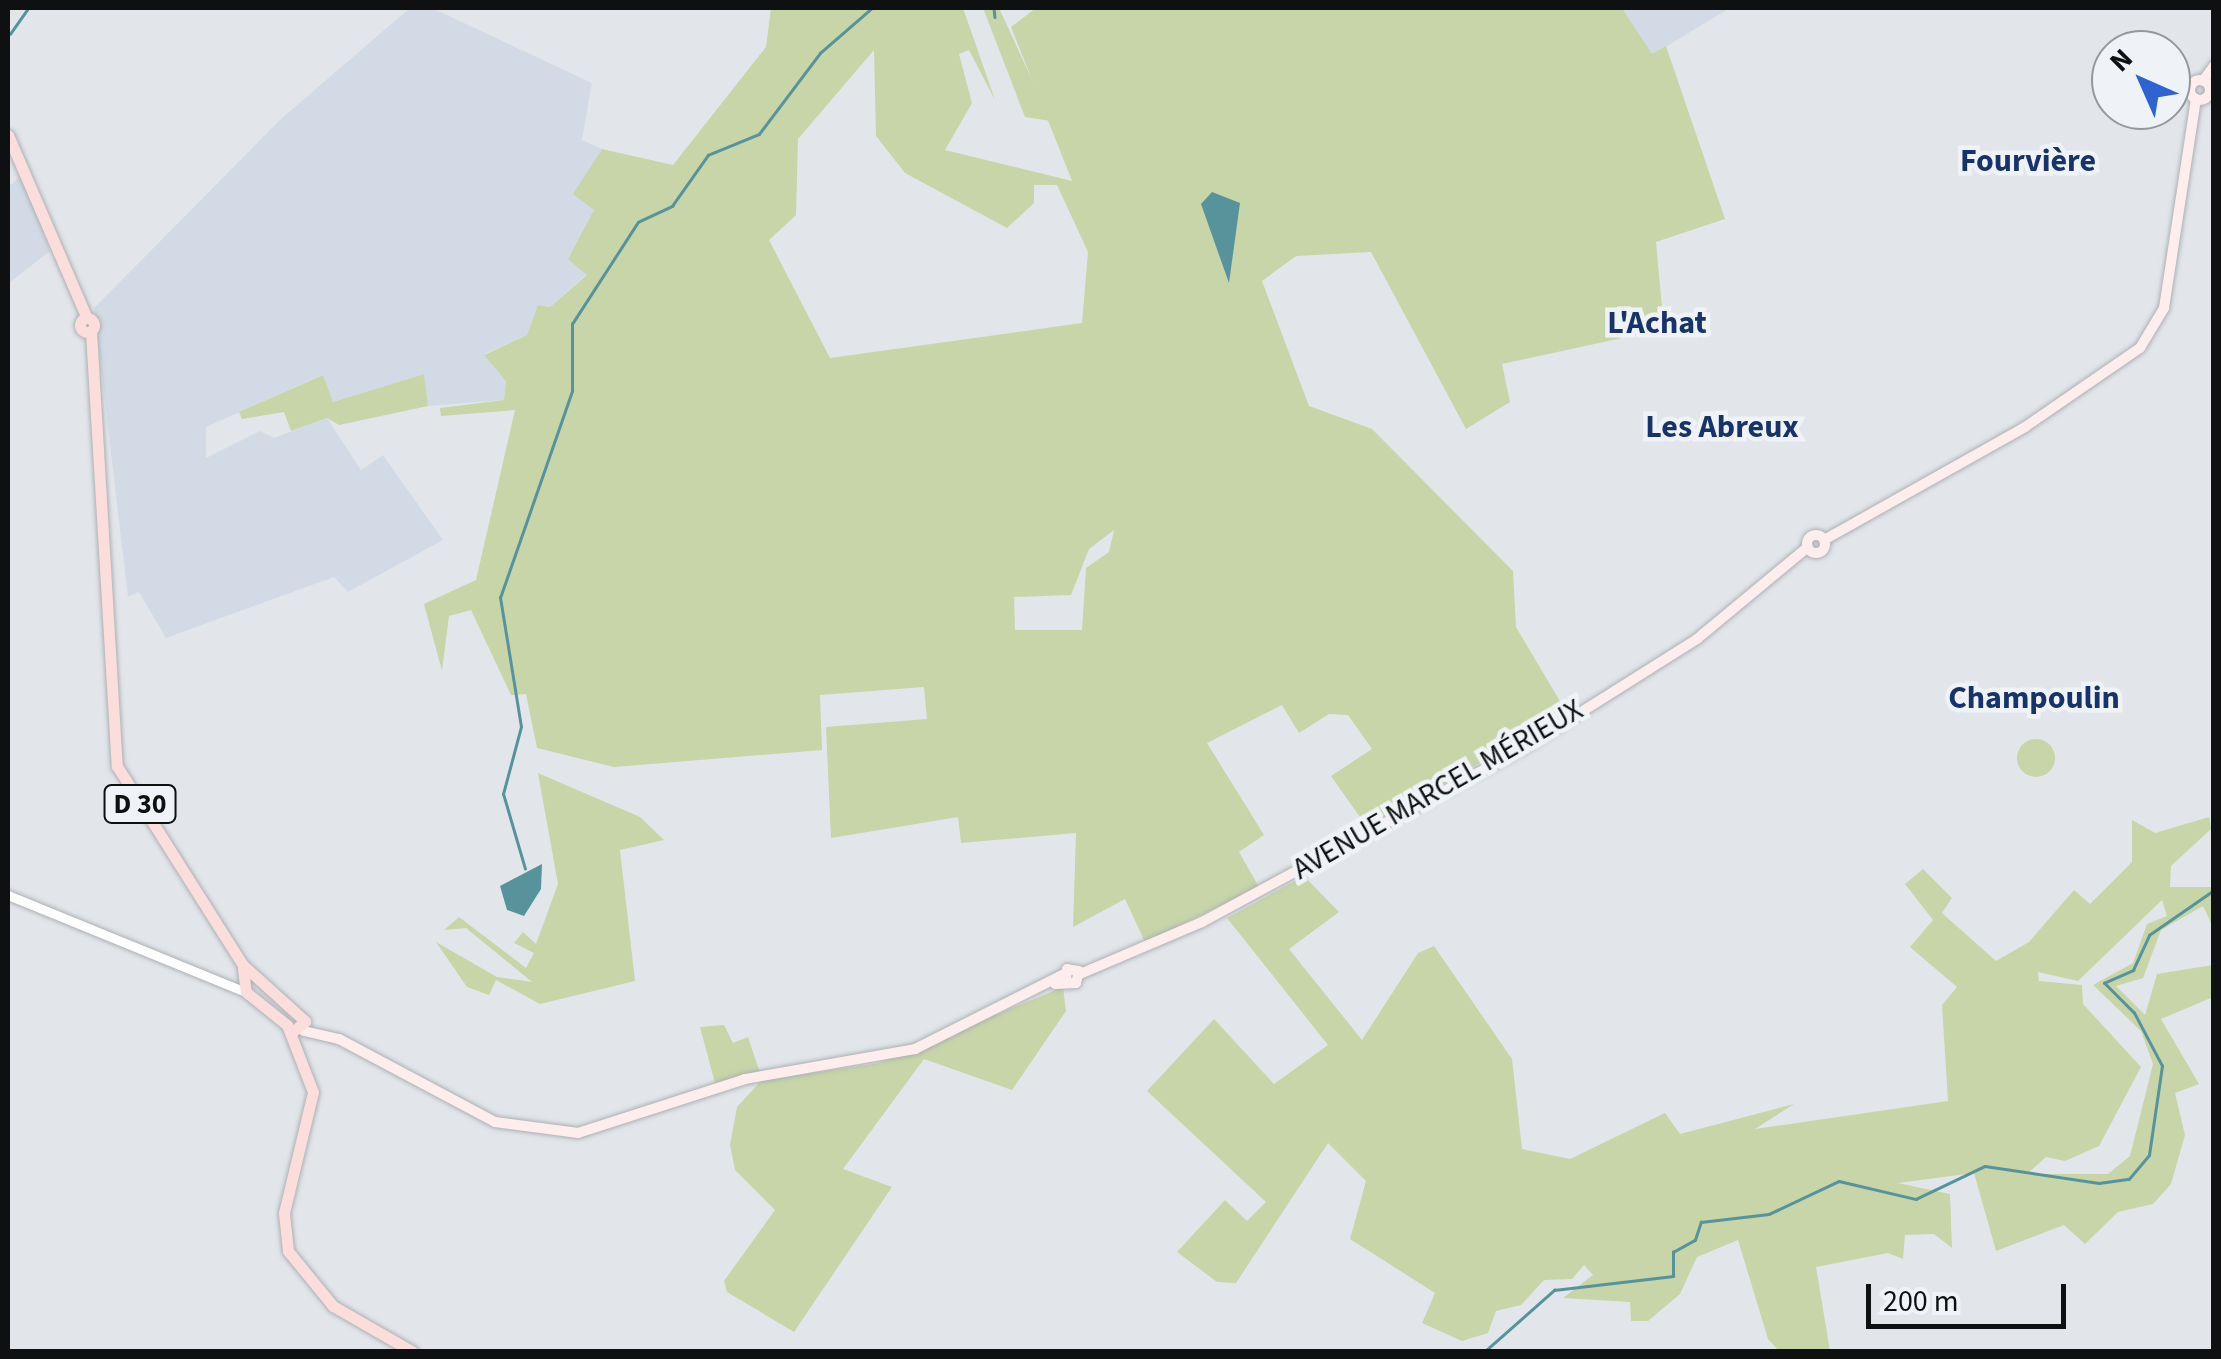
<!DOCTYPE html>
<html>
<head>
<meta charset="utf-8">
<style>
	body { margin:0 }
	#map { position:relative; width:2221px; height:1359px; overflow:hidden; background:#e2e6ea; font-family:"Source Sans 3",sans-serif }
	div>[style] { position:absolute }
	.built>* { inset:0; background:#d2dbe5 }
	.green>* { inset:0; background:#c7d5a9 }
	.round { border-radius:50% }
	.water>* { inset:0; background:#58939b }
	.stream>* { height:2.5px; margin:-1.25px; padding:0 1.25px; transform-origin:1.25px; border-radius:1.25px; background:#58939b }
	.roads { filter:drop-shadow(0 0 2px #adb0b4) drop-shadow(0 0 2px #adb0b4) }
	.tertiary>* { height:9px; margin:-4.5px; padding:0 4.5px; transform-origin:4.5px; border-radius:4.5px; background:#fff }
	.secondary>* { height:10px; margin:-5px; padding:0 5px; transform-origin:5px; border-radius:5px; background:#fdeeed }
	.secondary>.ring { margin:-5px; padding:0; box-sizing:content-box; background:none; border:10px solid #fdeeed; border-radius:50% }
	.primary>* { height:11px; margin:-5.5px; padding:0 5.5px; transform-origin:5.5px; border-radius:5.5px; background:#fbdddb }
	.primary>.ring { margin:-5.5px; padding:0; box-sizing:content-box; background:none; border:11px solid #fbdddb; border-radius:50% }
	span { translate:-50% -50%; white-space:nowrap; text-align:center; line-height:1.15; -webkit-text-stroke:9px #eff3f7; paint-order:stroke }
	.shield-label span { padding:2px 8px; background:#eff3f7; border:2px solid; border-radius:8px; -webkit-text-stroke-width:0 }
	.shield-label { font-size:28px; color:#0f1012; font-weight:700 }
	.street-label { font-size:30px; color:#0f1012 }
	.neighbourhood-label { font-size:32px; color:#183369; font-weight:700 }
	.frame { position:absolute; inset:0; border:10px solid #0f1012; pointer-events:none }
	.north { position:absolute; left:2091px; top:30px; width:100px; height:100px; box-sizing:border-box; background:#eff3f7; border:2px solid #95989b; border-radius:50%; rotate:315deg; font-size:28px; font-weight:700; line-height:40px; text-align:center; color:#0f1012 }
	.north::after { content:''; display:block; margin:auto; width:35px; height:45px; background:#2d64d2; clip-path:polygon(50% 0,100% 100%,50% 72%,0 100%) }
	.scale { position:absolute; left:1866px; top:1284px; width:200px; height:45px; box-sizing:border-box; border:5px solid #0f1012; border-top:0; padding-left:12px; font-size:30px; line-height:35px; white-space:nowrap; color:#0f1012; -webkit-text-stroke:8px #eff3f7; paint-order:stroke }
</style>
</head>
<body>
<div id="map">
	<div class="built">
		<div style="clip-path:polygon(410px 8px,432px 8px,592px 83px,582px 140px,602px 149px,574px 194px,594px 210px,587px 274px,550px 307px,538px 305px,527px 335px,484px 354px,506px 381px,504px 400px,428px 406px,423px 374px,333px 402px,322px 375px,206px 427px,206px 458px,260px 431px,274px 438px,327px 418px,361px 470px,383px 455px,443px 540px,348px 592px,334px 577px,166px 638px,139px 592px,128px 597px,94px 308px,282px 118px)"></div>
		<div style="clip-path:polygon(1622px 8px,1730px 8px,1652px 55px)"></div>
		<div style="clip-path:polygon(21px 176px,50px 251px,8px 284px,8px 187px)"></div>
	</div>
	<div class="green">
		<div style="clip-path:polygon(evenodd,771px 8px,963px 8px,995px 100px,969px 50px,959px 54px,972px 103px,945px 150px,1072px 181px,1011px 27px,1036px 8px,1622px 8px,1652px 54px,1666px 46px,1725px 219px,1656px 242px,1664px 329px,1502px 364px,1510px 402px,1466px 429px,1371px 252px,1296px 256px,1262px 281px,1309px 406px,1372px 429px,1513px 571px,1516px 627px,1567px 713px,1367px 827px,1331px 776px,1372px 749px,1348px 715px,1329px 714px,1299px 733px,1282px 705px,1207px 743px,1264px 835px,1239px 852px,1259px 887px,1145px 942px,1125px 899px,1073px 927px,1076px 833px,961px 843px,958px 817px,831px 838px,826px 727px,927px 719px,924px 687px,820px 695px,822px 750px,614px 767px,537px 748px,526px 694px,511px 695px,471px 610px,449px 616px,442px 671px,424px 604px,476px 580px,515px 410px,441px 416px,440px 408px,504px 400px,506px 381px,484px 355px,527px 335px,538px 305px,550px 307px,587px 275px,568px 259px,594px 210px,573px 194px,602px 149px,673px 165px,766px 47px,771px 8px,874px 50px,876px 136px,905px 173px,1007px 228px,1034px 203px,1034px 185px,1057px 185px,1088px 252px,1082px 323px,830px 358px,769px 240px,796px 215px,798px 139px,874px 50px,771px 8px,1114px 530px,1109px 552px,1086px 568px,1082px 630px,1015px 630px,1014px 597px,1071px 595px,1089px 549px,1114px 530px)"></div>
		<div style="clip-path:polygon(983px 8px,999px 8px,1051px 121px,1025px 117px)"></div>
		<div style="clip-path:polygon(424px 374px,428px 406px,339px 425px,327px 418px,291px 431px,284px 412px,242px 419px,239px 412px,323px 375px,333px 402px)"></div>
		<div class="round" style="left:2017px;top:739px;width:38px;height:38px"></div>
		<div style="clip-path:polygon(538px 773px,640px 817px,664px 840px,620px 850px,635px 981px,540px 1004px,496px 980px,489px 995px,467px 987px,436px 942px,497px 977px,532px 982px,466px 928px,444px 930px,459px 917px,526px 968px,534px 953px,514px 943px,523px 932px,536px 944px,558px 884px)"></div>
		<div style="clip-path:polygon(evenodd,2209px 817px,2211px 829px,2171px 866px,2170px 887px,2213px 887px,2213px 927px,2203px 906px,2161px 930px,2143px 978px,2116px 986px,2145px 1015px,2157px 974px,2213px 965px,2213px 997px,2161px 1019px,2199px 1084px,2175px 1093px,2185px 1135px,2171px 1184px,2153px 1204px,2118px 1212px,2085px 1244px,2064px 1225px,1996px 1251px,1974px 1173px,1898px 1183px,1950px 1194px,1952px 1248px,1934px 1234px,1905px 1235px,1903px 1259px,1888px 1253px,1816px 1267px,1830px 1351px,1779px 1351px,1768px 1339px,1738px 1240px,1697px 1257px,1680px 1294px,1648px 1321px,1631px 1321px,1630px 1302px,1563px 1298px,1593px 1275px,1584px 1265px,1572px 1279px,1544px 1280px,1521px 1305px,1496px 1311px,1488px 1333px,1462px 1341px,1422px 1323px,1435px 1293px,1350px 1239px,1366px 1181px,1328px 1143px,1236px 1283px,1217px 1282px,1177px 1252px,1225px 1200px,1247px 1221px,1266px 1202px,1147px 1091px,1214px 1019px,1274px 1084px,1328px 1045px,1227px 918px,1304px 876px,1339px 912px,1289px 949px,1362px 1040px,1418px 953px,1434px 946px,1512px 1059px,1522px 1149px,1570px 1159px,1665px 1113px,1680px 1134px,1794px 1104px,1755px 1129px,1948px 1101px,1942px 1005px,1957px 987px,1910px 947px,1933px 920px,1905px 884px,1923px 869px,1952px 898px,1942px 913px,1996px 961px,2029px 942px,2074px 890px,2090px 904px,2132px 862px,2132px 820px,2155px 833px,2209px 817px,2162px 900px,2167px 916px,2147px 924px,2133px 963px,2093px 985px,2141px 1031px,2153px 1064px,2130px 1156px,2108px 1174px,2027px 1174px,2046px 1157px,2065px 1161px,2099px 1146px,2141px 1067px,2083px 1004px,2082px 985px,2039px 981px,2038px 972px,2078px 981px,2162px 900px)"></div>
		<div style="clip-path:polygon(1063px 987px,1066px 1011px,1012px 1090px,924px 1059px,843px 1169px,892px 1187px,794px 1332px,727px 1292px,724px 1281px,775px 1210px,735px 1170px,730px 1145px,737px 1107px,761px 1081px,879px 1063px)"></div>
		<div style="clip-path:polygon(724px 1025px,733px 1043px,748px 1037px,760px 1073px,715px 1083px,700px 1027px)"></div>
	</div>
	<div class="water">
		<div style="clip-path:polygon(1212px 192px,1240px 203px,1229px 283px,1201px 204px)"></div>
		<div style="clip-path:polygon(542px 864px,541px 889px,524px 916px,507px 910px,500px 886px)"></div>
	</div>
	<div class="stream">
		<div style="left:994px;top:8px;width:9px;rotate:84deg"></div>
		<div style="left:10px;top:34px;width:32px;rotate:-55deg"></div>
		<div style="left:525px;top:869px;width:78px;rotate:-106.3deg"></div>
		<div style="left:503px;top:794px;width:69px;rotate:-75deg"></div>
		<div style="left:521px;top:727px;width:131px;rotate:-99.2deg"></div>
		<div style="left:500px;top:598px;width:219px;rotate:-70.8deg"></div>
		<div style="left:572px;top:391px;width:67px;rotate:-90deg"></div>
		<div style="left:572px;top:324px;width:121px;rotate:-57.1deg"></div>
		<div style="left:638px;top:222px;width:38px;rotate:-25deg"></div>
		<div style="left:672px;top:206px;width:62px;rotate:-54.8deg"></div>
		<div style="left:708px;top:155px;width:55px;rotate:-22.4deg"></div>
		<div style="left:759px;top:134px;width:101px;rotate:-53deg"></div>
		<div style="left:820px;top:53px;width:69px;rotate:-40.9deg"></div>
		<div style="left:1484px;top:1352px;width:94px;rotate:-41.5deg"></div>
		<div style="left:1554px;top:1290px;width:120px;rotate:-6.7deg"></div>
		<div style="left:1673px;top:1276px;width:24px;rotate:-90deg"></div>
		<div style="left:1673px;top:1252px;width:25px;rotate:-29deg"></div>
		<div style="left:1695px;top:1240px;width:19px;rotate:-72deg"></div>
		<div style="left:1701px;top:1222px;width:68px;rotate:-6.7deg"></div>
		<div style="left:1769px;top:1214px;width:77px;rotate:-25.2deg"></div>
		<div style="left:1839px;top:1181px;width:79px;rotate:13.2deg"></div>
		<div style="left:1916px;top:1199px;width:76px;rotate:-25.6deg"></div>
		<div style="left:1985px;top:1166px;width:115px;rotate:8.5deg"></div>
		<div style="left:2099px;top:1183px;width:30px;rotate:-8deg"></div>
		<div style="left:2129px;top:1179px;width:31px;rotate:-50deg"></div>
		<div style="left:2149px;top:1155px;width:90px;rotate:-81.7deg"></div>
		<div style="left:2162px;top:1066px;width:60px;rotate:-117.8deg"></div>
		<div style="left:2134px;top:1013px;width:42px;rotate:-135deg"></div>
		<div style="left:2104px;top:983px;width:32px;rotate:-24deg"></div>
		<div style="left:2133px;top:970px;width:38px;rotate:-65deg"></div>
		<div style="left:2149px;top:935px;width:79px;rotate:-34.7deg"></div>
	</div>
	<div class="roads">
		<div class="tertiary">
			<div style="left:2209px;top:94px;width:5px;rotate:22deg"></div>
			<div style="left:8px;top:895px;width:257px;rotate:22.2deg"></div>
		</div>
		<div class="secondary">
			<div class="ring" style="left:2190px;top:80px;width:10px;height:10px"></div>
			<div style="left:2203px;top:81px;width:19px;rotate:-54deg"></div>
			<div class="ring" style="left:1807px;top:535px;width:8px;height:8px"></div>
			<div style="left:1824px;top:540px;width:231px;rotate:-29.3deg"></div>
			<div style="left:2025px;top:427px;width:140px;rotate:-34.5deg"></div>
			<div style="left:2140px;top:348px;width:47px;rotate:-59deg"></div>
			<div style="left:2164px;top:308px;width:211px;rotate:-81.3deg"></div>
			<div style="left:1080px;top:974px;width:133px;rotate:-23.1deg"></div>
			<div style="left:1202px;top:922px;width:366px;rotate:-28.4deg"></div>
			<div style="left:1524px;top:748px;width:204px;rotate:-32.2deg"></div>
			<div style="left:1697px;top:639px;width:144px;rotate:-39.7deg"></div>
			<div style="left:1055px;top:984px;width:21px;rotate:-3deg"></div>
			<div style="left:1076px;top:983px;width:12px;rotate:-76deg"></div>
			<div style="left:1079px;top:971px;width:12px;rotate:-171deg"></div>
			<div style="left:1067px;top:969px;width:12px;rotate:95deg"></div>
			<div style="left:304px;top:1031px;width:36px;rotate:13deg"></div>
			<div style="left:339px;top:1039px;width:177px;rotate:28deg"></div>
			<div style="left:495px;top:1122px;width:84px;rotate:7.5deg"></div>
			<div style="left:578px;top:1133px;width:176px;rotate:-17.9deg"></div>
			<div style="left:745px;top:1079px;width:173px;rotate:-10deg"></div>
			<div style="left:915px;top:1049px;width:167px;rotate:-26.7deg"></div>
		</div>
		<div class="primary">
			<div style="left:8px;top:135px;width:199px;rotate:66.7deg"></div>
			<div class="ring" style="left:80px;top:318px;width:3px;height:3px"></div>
			<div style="left:91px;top:332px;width:435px;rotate:86.6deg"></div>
			<div style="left:117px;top:766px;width:236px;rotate:57.7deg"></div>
			<div style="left:243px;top:965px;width:84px;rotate:42.1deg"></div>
			<div style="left:305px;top:1021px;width:18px;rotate:139deg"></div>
			<div style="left:243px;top:969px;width:23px;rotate:83deg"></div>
			<div style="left:246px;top:992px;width:53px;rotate:38.8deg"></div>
			<div style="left:287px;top:1025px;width:72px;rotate:68.8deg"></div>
			<div style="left:313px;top:1092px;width:124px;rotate:103.5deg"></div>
			<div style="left:284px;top:1213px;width:38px;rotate:84deg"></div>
			<div style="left:288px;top:1251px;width:71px;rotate:50.7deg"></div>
			<div style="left:333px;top:1306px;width:92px;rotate:29.9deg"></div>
		</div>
	</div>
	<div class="shield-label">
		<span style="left:140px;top:804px">D 30</span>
	</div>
	<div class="street-label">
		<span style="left:1438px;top:790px;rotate:-30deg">AVENUE MARCEL MÉRIEUX</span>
	</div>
	<div class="neighbourhood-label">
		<span style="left:2028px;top:161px">Fourvière</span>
		<span style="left:1657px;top:323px">L'Achat</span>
		<span style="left:1722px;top:427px">Les Abreux</span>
		<span style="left:2034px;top:698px">Champoulin</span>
	</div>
	<div class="frame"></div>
	<div class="north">N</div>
	<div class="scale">200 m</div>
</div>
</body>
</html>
